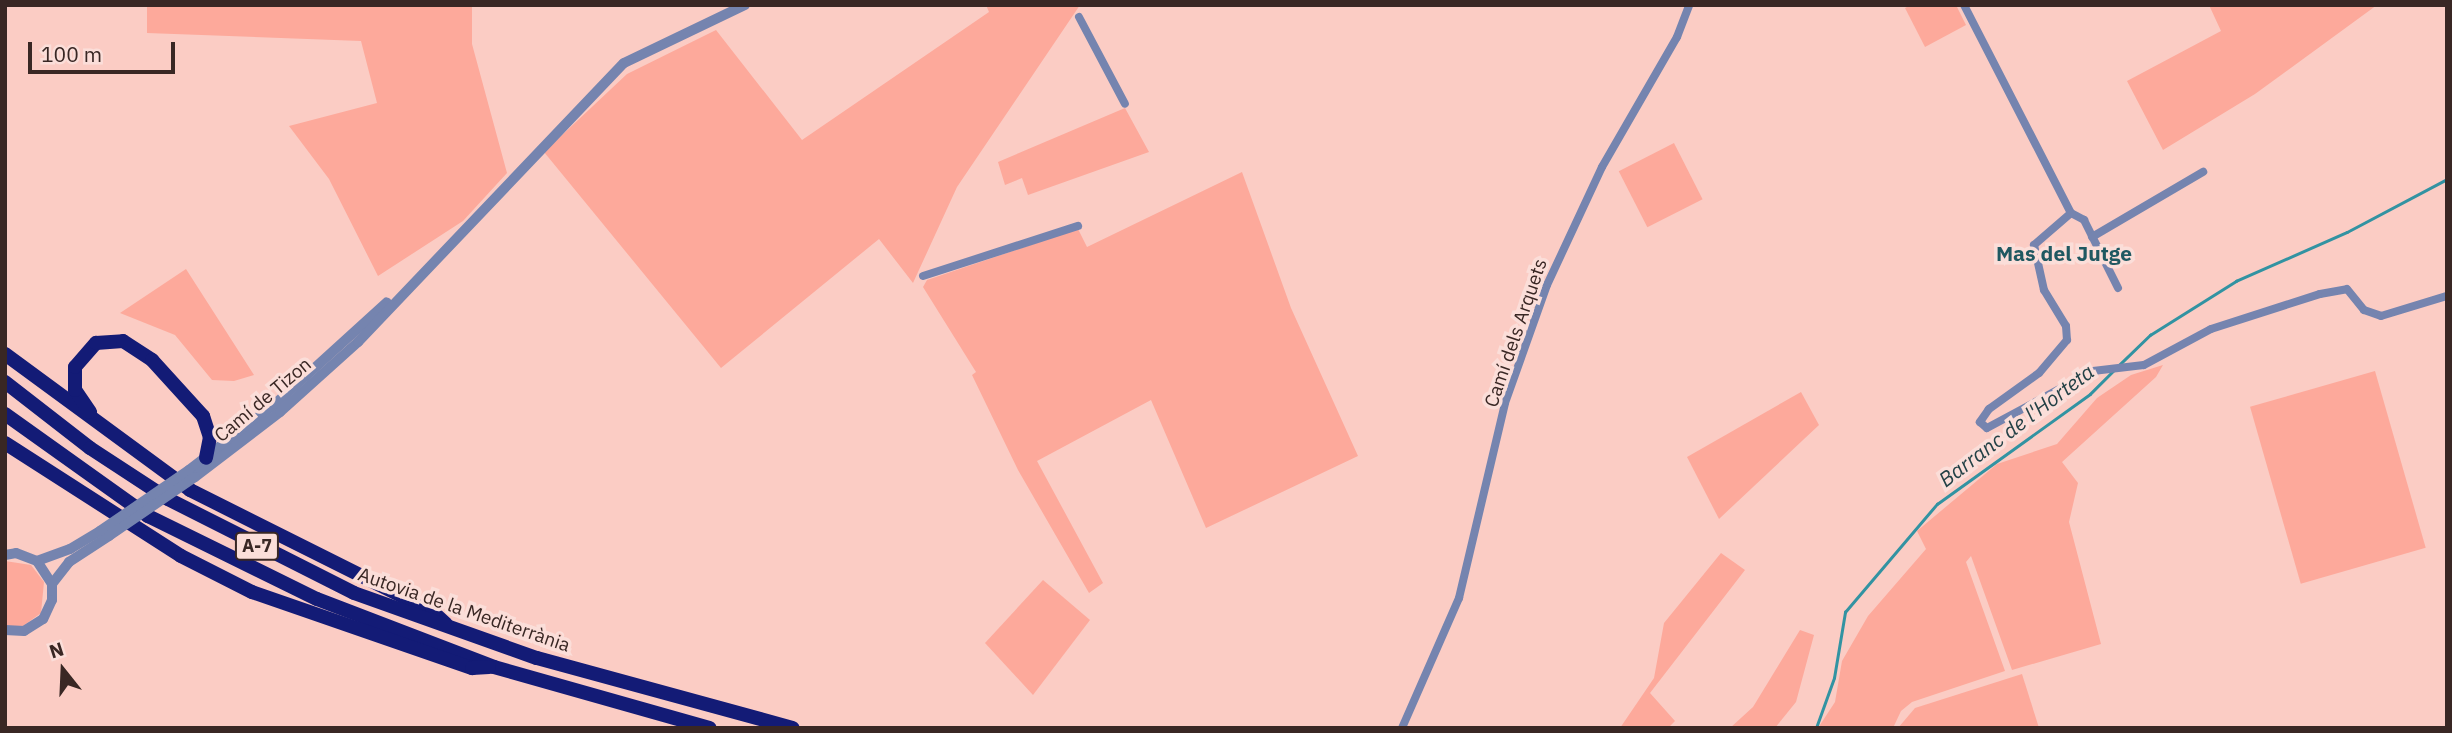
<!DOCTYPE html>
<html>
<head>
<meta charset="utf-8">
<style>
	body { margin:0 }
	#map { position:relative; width:2452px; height:733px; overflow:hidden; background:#fbccc4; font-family:"IBM Plex Sans",sans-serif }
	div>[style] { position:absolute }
	.green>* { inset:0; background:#fda99b; transform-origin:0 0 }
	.stream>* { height:2.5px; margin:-1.25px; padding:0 1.25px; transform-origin:1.25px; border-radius:1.25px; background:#3293a2 }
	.minor>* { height:8px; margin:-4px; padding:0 4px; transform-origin:4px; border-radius:4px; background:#7584af }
	.tertiary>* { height:10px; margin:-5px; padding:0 5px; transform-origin:5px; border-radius:5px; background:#7584af }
	.motorway>* { height:14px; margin:-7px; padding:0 7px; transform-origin:7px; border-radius:7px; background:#131b76 }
	.tertiary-bridge>* { height:10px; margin:-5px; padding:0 5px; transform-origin:5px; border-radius:5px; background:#7584af }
	span { translate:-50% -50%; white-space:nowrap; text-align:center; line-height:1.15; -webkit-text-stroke:7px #fbded9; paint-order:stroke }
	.shield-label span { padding:2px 5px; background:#fbded9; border:2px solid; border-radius:5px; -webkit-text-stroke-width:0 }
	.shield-label { font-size:18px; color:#392724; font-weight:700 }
	.street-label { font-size:19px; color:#392724 }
	.neighbourhood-label { font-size:21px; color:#1f5861; font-weight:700 }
	.water-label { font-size:21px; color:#234146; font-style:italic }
	.frame { position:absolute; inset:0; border:7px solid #392724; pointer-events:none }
	.north { position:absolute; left:28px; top:635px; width:70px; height:70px; -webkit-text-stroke:5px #fbded9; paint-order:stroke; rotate:342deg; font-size:19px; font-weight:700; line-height:28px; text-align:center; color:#392724 }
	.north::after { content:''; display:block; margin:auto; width:24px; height:32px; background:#392724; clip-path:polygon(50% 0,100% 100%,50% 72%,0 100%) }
	.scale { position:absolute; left:28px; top:42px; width:147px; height:32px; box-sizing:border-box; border:4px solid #392724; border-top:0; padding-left:9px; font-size:21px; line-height:24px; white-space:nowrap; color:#392724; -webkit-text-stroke:5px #fbded9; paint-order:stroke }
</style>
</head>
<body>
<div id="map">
	<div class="green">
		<div style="clip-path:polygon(147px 5px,472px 5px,472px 44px,507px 173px,463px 221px,378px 276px,329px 179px,289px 126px,377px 103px,361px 41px,147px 33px)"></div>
		<div style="clip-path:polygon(986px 5px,1080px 5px,957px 187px,913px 283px,879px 239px,721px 368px,544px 152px,627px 74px,716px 30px,802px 140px,989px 12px)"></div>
		<div style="clip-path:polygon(1911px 5px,1956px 5px,1966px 25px,1925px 47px,1905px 8px)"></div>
		<div style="clip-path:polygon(2209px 5px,2377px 5px,2255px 94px,2163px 150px,2127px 81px,2221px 31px)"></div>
		<div style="clip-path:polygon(1125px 108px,1149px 152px,1028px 195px,1022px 178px,1005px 185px,998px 162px)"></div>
		<div style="left:1674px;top:143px;width:63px;height:62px;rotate:63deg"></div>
		<div style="clip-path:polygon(1242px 172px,1291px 308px,1358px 456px,1206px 528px,1151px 400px,1037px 461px,1103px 583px,1089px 593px,1018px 470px,972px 375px,976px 372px,923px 287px,927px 280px,1078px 229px,1087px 247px)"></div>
		<div style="clip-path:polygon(186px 269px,254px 375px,234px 381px,212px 380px,175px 335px,120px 313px)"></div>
		<div style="clip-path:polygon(2163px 365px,2156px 377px,2062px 462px,2078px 483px,2069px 522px,2101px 644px,2012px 670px,1971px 556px,1966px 562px,2005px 671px,1912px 702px,1901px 711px,1893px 728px,1818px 728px,1835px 702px,1842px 661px,1868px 616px,1926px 549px,1917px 531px,1997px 464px,2057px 444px,2097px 398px,2131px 375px)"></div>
		<div style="left:2375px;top:371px;width:184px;height:130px;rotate:74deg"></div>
		<div style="clip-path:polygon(1801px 392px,1819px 425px,1719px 519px,1687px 457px)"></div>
		<div style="clip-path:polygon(1721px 553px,1745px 570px,1650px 693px,1675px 721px,1668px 728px,1620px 728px,1654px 678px,1664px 623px)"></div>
		<div style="clip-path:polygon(5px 561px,31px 565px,44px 582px,41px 613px,23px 626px,5px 626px)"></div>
		<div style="clip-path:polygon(1043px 580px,1090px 620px,1033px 695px,985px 643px)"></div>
		<div style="clip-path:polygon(1800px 630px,1814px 635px,1796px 702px,1775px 728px,1730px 728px,1753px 707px)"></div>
		<div style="clip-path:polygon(2022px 674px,2039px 728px,1898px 728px,1915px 708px)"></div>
	</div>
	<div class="stream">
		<div style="left:2118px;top:366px;width:45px;rotate:-44.1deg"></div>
		<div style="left:2150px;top:335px;width:102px;rotate:-32.1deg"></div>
		<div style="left:2236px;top:281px;width:121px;rotate:-23.8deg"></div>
		<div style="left:2347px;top:232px;width:113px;rotate:-27.9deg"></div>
		<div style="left:1816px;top:728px;width:53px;rotate:-70.2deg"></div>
		<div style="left:1834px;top:678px;width:67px;rotate:-80.5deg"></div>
		<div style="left:1845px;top:612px;width:142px;rotate:-49.6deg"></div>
		<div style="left:1937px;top:504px;width:188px;rotate:-35.7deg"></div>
		<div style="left:2090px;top:394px;width:33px;rotate:-45deg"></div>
	</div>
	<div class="minor">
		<div style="left:1964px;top:5px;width:234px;rotate:62.8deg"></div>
		<div style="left:2071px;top:213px;width:49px;rotate:139.1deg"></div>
		<div style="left:2034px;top:245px;width:46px;rotate:77.5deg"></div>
		<div style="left:2044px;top:290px;width:42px;rotate:58.6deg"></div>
		<div style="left:2066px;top:326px;width:14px;rotate:86deg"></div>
		<div style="left:2067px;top:340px;width:43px;rotate:130.3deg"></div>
		<div style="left:2039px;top:373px;width:62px;rotate:144.2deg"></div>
		<div style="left:1989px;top:409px;width:16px;rotate:125deg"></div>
		<div style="left:1980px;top:422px;width:9px;rotate:41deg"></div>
		<div style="left:1987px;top:428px;width:120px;rotate:-28.3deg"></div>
		<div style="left:2093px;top:371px;width:51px;rotate:-6.7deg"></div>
		<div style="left:2144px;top:365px;width:76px;rotate:-28.2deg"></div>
		<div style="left:2211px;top:329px;width:114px;rotate:-17.8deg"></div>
		<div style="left:2320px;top:294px;width:27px;rotate:-10deg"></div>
		<div style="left:2347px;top:289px;width:27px;rotate:51deg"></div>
		<div style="left:2364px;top:310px;width:18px;rotate:19deg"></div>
		<div style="left:2381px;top:316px;width:69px;rotate:-16.9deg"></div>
		<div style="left:1079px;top:17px;width:98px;rotate:62.1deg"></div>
		<div style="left:2071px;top:213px;width:15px;rotate:28deg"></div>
		<div style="left:2084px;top:220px;width:76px;rotate:63.4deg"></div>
		<div style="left:2092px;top:237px;width:129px;rotate:-30.4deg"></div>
		<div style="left:923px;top:276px;width:163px;rotate:-17.9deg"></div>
		<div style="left:1402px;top:728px;width:142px;rotate:-66.3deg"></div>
		<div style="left:1459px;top:598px;width:200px;rotate:-76.7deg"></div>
		<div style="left:1505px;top:403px;width:125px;rotate:-70.4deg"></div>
		<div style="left:1547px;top:285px;width:130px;rotate:-65deg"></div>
		<div style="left:1602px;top:167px;width:150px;rotate:-60deg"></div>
		<div style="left:1677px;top:37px;width:34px;rotate:-69deg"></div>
	</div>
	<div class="tertiary">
		<div style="left:189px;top:470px;width:108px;rotate:-37.5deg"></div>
		<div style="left:275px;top:404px;width:151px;rotate:-42.3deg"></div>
		<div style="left:195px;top:477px;width:107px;rotate:-37.4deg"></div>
		<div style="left:280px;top:412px;width:105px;rotate:-41.9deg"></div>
		<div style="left:358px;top:342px;width:385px;rotate:-46.4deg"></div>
		<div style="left:624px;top:63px;width:134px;rotate:-25.6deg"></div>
		<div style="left:5px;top:555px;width:11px;rotate:-10deg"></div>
		<div style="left:16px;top:553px;width:22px;rotate:21deg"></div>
		<div style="left:37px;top:561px;width:27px;rotate:57deg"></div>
		<div style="left:52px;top:584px;width:16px;rotate:90deg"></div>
		<div style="left:52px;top:600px;width:21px;rotate:115deg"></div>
		<div style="left:43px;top:619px;width:22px;rotate:148deg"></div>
		<div style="left:24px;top:631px;width:19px;rotate:-177deg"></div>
		<div style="left:37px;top:561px;width:35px;rotate:-20deg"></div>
		<div style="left:70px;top:549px;width:35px;rotate:-31deg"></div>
		<div style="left:52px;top:584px;width:28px;rotate:-52deg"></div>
		<div style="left:69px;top:562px;width:48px;rotate:-33deg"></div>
	</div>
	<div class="motorway">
		<div style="left:5px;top:354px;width:230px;rotate:36.3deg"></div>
		<div style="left:190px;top:490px;width:271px;rotate:26.6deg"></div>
		<div style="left:432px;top:611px;width:19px;rotate:43deg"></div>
		<div style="left:5px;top:382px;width:108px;rotate:37.8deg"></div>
		<div style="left:90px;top:448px;width:93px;rotate:33.2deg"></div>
		<div style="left:168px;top:499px;width:208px;rotate:26.8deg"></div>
		<div style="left:354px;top:593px;width:194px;rotate:19.6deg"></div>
		<div style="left:537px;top:658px;width:265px;rotate:15.3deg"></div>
		<div style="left:90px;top:412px;width:27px;rotate:-124deg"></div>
		<div style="left:75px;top:390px;width:23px;rotate:-90deg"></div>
		<div style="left:75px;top:367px;width:32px;rotate:-49deg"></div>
		<div style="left:96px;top:343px;width:27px;rotate:-4deg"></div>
		<div style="left:123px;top:341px;width:35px;rotate:33deg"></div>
		<div style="left:152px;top:360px;width:76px;rotate:47.7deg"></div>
		<div style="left:203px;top:416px;width:22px;rotate:72deg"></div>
		<div style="left:210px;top:437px;width:21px;rotate:101deg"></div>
		<div style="left:5px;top:414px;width:176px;rotate:35.5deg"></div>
		<div style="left:148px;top:516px;width:188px;rotate:26.2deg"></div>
		<div style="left:317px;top:599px;width:190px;rotate:21deg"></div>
		<div style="left:494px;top:667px;width:224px;rotate:15.8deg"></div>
		<div style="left:5px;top:443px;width:209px;rotate:32.7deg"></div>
		<div style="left:181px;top:556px;width:80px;rotate:26.9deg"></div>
		<div style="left:252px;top:592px;width:233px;rotate:19.1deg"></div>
		<div style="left:472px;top:668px;width:17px;rotate:-3deg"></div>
	</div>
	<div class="tertiary-bridge">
		<div style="left:100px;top:531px;width:108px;rotate:-34.4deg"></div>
		<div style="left:109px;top:536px;width:104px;rotate:-34.5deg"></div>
	</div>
	<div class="shield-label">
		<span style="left:257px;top:546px">A-7</span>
	</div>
	<div class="street-label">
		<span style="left:1516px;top:333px;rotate:-71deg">Camí dels Arquets</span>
		<span style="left:263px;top:400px;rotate:-40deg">Camí de Tizon</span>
		<span style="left:464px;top:610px;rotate:19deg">Autovia de la Mediterrània</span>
	</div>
	<div class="neighbourhood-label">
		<span style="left:2064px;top:253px">Mas del Jutge</span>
	</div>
	<div class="water-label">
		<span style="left:2016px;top:425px;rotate:-37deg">Barranc de l'Horteta</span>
	</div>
	<div class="frame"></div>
	<div class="north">N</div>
	<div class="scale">100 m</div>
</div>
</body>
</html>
